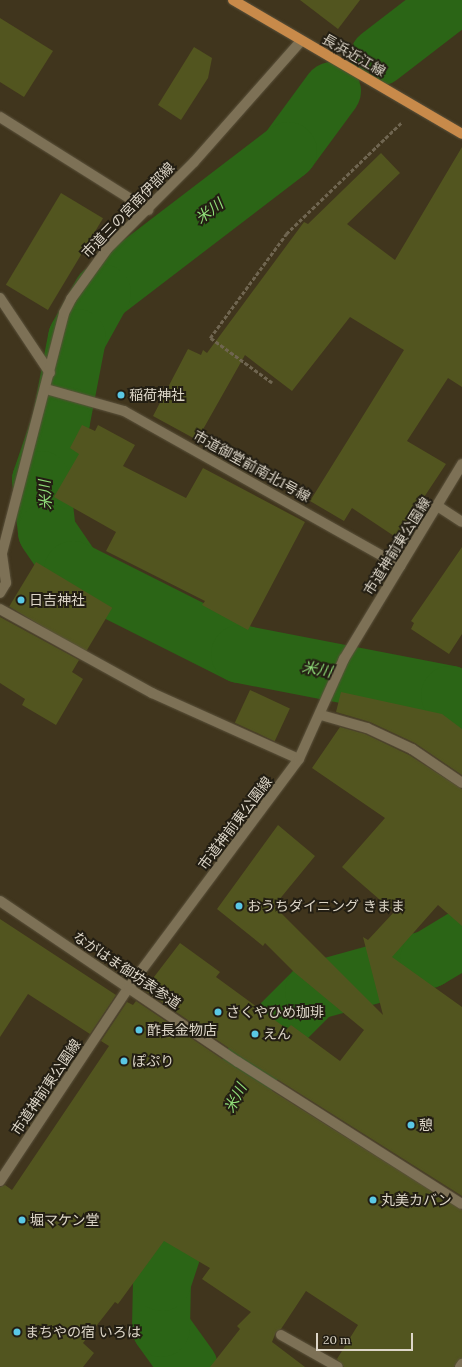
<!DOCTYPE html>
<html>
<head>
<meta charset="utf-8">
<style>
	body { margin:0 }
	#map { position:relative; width:462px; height:1367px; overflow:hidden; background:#40351d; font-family:Lora,"Noto Sans JP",serif }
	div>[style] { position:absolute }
	.river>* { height:58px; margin:-29px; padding:0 29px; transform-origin:29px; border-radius:29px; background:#2b6516 }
	.building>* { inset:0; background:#52551f; transform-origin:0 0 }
	.path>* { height:2.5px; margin-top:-1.25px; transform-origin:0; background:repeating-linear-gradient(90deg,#6f6550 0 4px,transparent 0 6px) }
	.roads { filter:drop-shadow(0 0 1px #5a513b) drop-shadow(0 0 1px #5a513b) }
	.minor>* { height:10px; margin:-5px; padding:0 5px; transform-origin:5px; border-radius:5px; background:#7d7156 }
	.major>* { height:10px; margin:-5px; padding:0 5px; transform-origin:5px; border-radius:5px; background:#c88a4a }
	.dots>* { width:11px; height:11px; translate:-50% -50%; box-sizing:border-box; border:2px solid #231e13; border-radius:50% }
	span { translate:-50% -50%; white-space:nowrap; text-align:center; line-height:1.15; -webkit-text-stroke:4px #231e13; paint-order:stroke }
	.street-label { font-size:14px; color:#ddd6c8 }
	.poi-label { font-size:14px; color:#ddd6c8 }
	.left { translate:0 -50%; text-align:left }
	.water-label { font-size:15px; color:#90de79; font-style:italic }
	.scale { position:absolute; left:316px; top:1333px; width:97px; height:18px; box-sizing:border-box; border:2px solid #ddd6c8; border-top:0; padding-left:5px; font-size:12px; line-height:14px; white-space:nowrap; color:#ddd6c8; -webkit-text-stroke:3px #231e13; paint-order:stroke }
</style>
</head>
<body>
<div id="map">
	<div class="river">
		<div style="left:379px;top:57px;width:93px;rotate:-37.6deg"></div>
		<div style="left:332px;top:91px;width:74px;rotate:126.3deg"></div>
		<div style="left:288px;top:151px;width:234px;rotate:142.6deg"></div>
		<div style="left:102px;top:293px;width:51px;rotate:119.1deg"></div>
		<div style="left:77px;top:338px;width:85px;rotate:100.9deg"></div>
		<div style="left:61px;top:421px;width:62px;rotate:108.7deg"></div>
		<div style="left:41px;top:480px;width:52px;rotate:83.4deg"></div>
		<div style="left:47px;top:532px;width:46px;rotate:55.6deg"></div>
		<div style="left:73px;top:570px;width:187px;rotate:26.7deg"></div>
		<div style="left:240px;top:654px;width:214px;rotate:11deg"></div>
		<div style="left:450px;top:695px;width:14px;rotate:34deg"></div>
		<div style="left:189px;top:1367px;width:48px;rotate:-125.7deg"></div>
		<div style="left:161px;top:1328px;width:46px;rotate:-88.8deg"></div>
		<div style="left:162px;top:1282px;width:130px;rotate:-71.6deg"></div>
		<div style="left:203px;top:1159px;width:136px;rotate:-62.3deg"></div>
		<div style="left:266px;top:1039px;width:68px;rotate:-45deg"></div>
		<div style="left:314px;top:991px;width:119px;rotate:-15.5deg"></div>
		<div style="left:429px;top:959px;width:39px;rotate:-31deg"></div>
	</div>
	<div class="building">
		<div style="clip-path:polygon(300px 0,360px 0,338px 29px)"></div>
		<div style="clip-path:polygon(0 18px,53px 51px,24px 97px,0 82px)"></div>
		<div style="clip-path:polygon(194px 47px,212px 58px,208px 78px,181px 120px,158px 105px)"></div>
		<div style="clip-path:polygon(462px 147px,462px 387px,448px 378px,407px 441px,446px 464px,397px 538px,352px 508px,344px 521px,310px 501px,404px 350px,350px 317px,292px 391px,245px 355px,197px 440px,153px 416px,188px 349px,201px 355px,203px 350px,207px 353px,304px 222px,308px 224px,381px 153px,400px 173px,347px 224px,395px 260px)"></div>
		<div style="left:61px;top:193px;width:49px;height:107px;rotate:31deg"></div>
		<div style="clip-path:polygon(82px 425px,95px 431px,98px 425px,135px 445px,123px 466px,186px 498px,203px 468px,305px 522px,248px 630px,202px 605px,205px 601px,106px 551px,116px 532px,54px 497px,79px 454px,70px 448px)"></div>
		<div style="clip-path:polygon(462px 547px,462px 634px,449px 654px,411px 629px,414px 623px,411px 621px)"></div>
		<div style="left:36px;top:562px;width:89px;height:52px;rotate:31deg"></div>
		<div style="clip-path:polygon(0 617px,79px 660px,72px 672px,83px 679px,56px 725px,22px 705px,25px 699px,0 683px)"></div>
		<div style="left:250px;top:690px;width:44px;height:36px;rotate:25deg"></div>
		<div style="clip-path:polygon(341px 692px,442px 714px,462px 729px,462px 775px,415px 743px,370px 722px,336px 712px)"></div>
		<div style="clip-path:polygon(340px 727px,365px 734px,409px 755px,462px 789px,462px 926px,438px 905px,392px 957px,462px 1007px,462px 1196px,242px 1057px,144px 990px,180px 943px,220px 972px,216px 977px,287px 1029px,291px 1025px,340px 1061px,364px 1030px,294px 972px,265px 943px,263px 946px,217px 909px,278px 825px,315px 856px,274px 906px,383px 1015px,363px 937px,368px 940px,394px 912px,342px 867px,385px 818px,312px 768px)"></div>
		<div style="clip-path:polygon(0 919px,116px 995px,90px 1034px,28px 994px,0 1037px)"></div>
		<div style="clip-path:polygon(136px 1001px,234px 1067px,462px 1210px,462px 1358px,454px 1367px,344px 1367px,337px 1359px,358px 1325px,306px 1291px,281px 1329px,276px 1332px,272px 1342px,305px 1367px,210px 1367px,240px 1329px,237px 1326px,251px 1312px,202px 1279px,210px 1268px,164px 1241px,118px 1304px,115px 1302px,83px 1343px,94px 1353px,83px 1367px,0 1367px,0 1187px,5px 1185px,12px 1190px,109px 1046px,101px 1041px,127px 1002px,133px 1005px)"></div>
	</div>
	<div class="path">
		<div style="left:272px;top:383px;width:77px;rotate:-144deg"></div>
		<div style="left:210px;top:338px;width:129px;rotate:-53.8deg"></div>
		<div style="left:286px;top:234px;width:160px;rotate:-44deg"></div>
	</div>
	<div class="roads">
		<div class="minor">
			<div style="left:0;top:117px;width:175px;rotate:32.1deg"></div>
			<div style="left:0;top:298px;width:90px;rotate:56.3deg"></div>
			<div style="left:46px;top:389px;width:81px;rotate:15.8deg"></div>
			<div style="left:124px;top:411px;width:317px;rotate:29.3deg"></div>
			<div style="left:439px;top:507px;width:27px;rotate:33deg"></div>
			<div style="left:0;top:593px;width:12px;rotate:-59deg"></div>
			<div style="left:6px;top:583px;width:30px;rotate:-98deg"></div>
			<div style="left:2px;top:553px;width:248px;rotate:-75.5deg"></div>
			<div style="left:64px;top:313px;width:16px;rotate:-63deg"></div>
			<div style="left:71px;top:299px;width:62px;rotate:-54.2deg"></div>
			<div style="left:107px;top:249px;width:123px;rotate:-45deg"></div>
			<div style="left:194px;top:162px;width:162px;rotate:-48.5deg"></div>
			<div style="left:0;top:609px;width:174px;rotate:28.9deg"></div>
			<div style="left:152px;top:693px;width:161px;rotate:24.2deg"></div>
			<div style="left:321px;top:715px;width:48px;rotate:15.8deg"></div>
			<div style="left:367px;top:728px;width:50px;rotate:25deg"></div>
			<div style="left:412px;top:749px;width:60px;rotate:34.2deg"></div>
			<div style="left:0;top:901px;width:287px;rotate:34.1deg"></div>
			<div style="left:238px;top:1062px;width:265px;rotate:32.4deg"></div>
			<div style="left:0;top:1181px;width:233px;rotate:-56.4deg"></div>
			<div style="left:129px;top:987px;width:284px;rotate:-53.3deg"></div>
			<div style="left:299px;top:759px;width:110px;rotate:-65.8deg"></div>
			<div style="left:344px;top:659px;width:228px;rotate:-58.8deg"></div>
			<div style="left:281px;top:1335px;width:65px;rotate:29.3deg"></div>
			<div style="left:460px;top:1367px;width:4px;rotate:-56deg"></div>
		</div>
		<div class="major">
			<div style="left:233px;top:0;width:265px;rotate:30.3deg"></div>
		</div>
	</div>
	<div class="dots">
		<div style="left:121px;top:395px;background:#5ac8e5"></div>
		<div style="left:21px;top:600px;background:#5ac8e5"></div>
		<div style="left:239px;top:906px;background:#5ac8e5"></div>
		<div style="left:218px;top:1012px;background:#5ac8e5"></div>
		<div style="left:139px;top:1030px;background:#5ac8e5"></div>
		<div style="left:255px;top:1034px;background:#5ac8e5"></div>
		<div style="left:124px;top:1061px;background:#5ac8e5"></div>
		<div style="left:411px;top:1125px;background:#5ac8e5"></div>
		<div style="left:373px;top:1200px;background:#5ac8e5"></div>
		<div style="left:22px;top:1220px;background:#5ac8e5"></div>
		<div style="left:17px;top:1332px;background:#5ac8e5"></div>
	</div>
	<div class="street-label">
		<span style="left:354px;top:55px;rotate:30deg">長浜近江線</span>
		<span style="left:128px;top:210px;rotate:-46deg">市道三の宮南伊部線</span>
		<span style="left:252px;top:466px;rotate:29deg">市道御堂前南北1号線</span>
		<span style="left:397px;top:546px;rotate:-58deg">市道神前東公園線</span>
		<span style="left:235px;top:823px;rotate:-53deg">市道神前東公園線</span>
		<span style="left:127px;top:970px;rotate:34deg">ながはま御坊表参道</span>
		<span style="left:46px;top:1087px;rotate:-56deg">市道神前東公園線</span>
	</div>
	<div class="poi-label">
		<span class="left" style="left:129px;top:395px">稲荷神社</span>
		<span class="left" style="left:29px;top:600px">日吉神社</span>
		<span class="left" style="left:247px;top:906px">おうちダイニング きまま</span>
		<span class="left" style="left:226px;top:1012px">さくやひめ珈琲</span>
		<span class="left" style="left:147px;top:1030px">酢長金物店</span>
		<span class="left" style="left:263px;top:1034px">えん</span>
		<span class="left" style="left:132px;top:1061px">ぽぷり</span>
		<span class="left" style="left:419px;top:1125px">憩</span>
		<span class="left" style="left:381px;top:1200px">丸美カバン</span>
		<span class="left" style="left:30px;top:1220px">堀マケン堂</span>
		<span class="left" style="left:25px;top:1332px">まちやの宿 いろは</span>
	</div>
	<div class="water-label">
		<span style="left:209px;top:211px;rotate:-37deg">米川</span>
		<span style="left:45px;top:495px;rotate:-92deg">米川</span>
		<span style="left:317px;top:669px;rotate:11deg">米川</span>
		<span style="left:235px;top:1098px;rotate:-62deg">米川</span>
	</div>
	<div class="scale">20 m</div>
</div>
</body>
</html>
